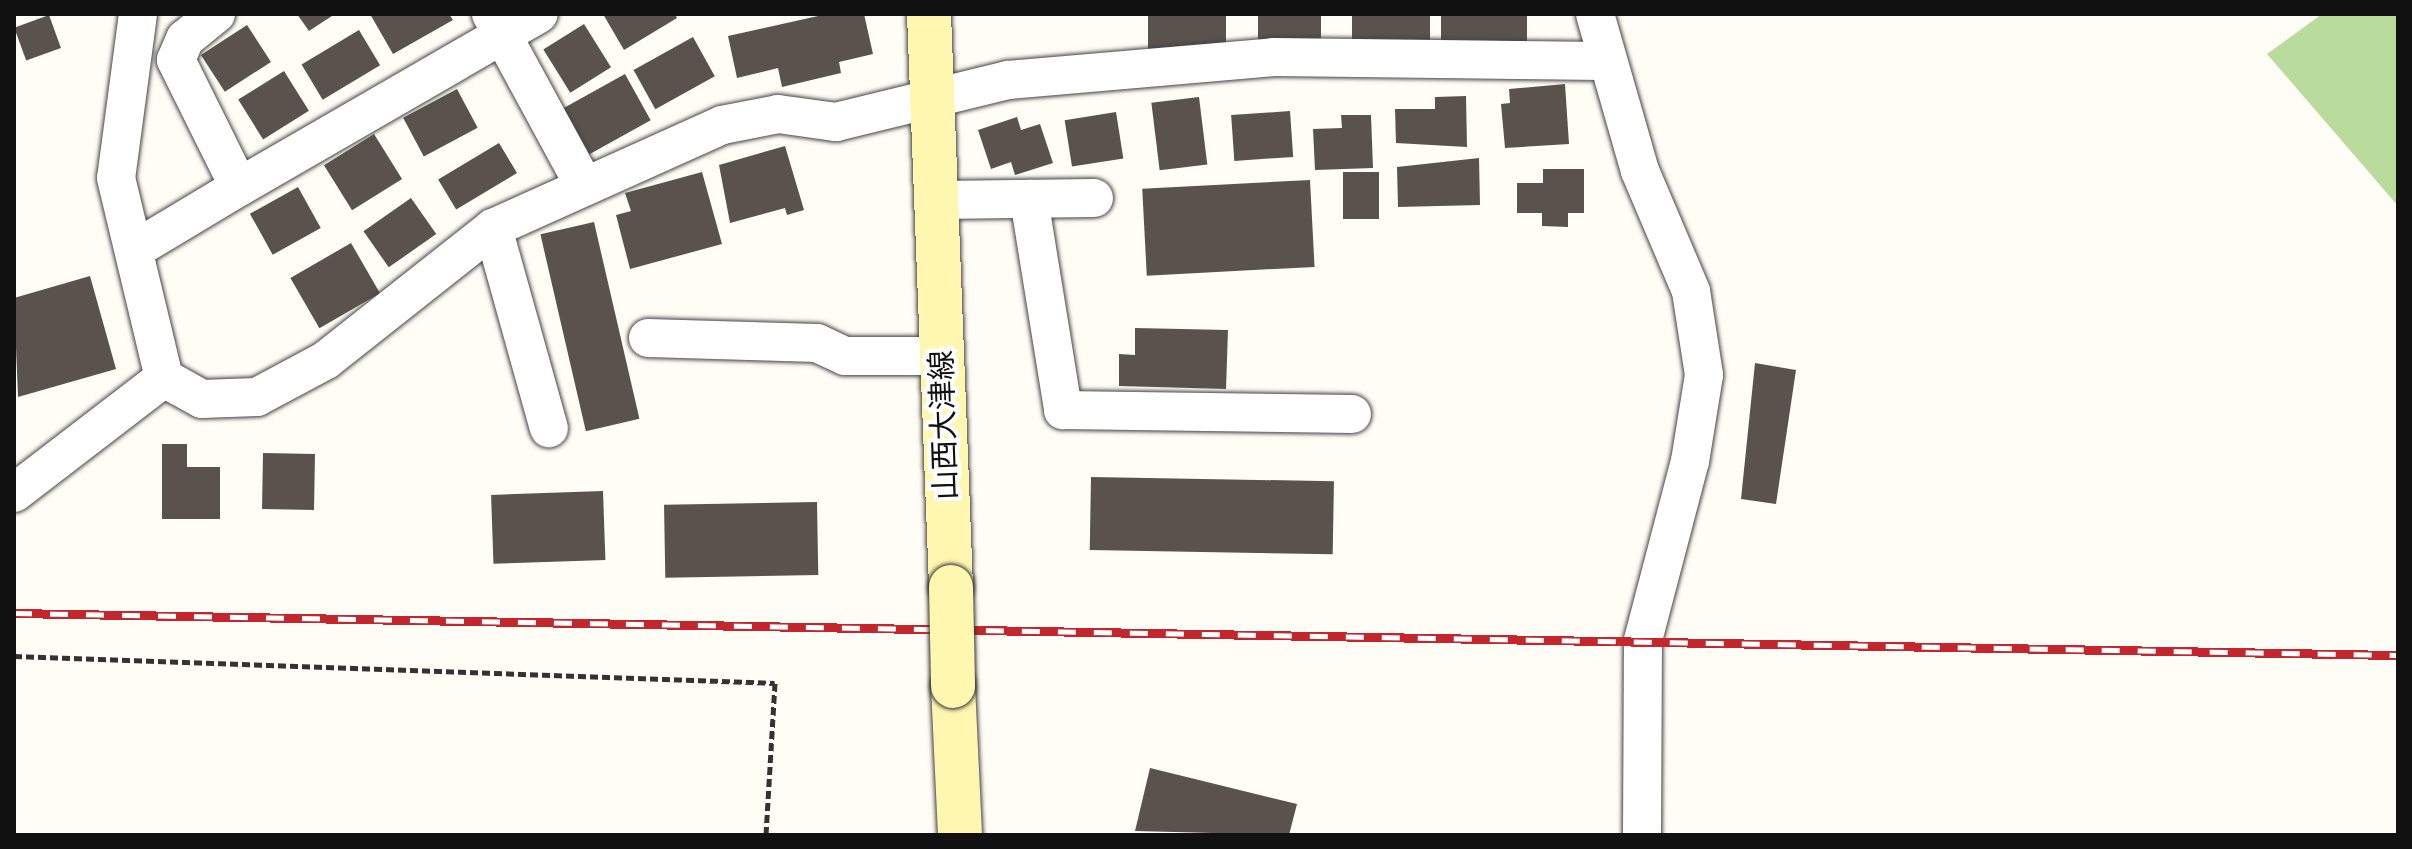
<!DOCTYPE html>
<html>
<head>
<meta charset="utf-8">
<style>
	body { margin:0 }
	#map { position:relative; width:2412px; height:849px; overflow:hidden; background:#fffdf5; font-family:Spectral,"Noto Sans JP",serif }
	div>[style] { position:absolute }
	.forest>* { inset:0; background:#b9dc9c }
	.building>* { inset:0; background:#5a524d; transform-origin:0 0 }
	.path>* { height:5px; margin-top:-2.5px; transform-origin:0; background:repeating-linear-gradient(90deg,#333 0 8px,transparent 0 12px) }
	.roads { filter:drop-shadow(0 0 2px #444) drop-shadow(0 0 2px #444) }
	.minor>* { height:38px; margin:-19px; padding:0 19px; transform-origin:19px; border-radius:19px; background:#fff }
	.secondary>* { height:44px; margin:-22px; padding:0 22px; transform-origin:22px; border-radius:22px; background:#fff6b0 }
	.rail>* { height:9px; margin-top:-4.5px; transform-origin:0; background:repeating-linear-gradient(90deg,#fff 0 18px,#c4262e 0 36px); box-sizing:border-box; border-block:2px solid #c4262e }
	.bridges { filter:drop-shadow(0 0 2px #333) drop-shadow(0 0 2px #333) }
	.secondary-bridge>* { height:44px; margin:-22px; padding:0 22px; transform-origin:22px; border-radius:22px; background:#fff6b0 }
	span { translate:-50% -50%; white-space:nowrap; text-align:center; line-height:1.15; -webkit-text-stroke:8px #fff; paint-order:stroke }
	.street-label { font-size:30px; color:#111 }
	.frame { position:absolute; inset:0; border:16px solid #111; pointer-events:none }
</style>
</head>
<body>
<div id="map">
	<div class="forest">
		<div style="clip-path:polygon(2322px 14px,2398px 14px,2398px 206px,2267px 54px)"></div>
	</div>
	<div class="building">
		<div style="clip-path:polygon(297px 14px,335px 14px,309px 31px)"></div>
		<div style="clip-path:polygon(370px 14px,449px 14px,453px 20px,393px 54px)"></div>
		<div style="clip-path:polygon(603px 14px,675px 14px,677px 18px,624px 50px)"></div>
		<div style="clip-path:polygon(827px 14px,864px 14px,873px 54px,839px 62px,841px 73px,782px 87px,778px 68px,737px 78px,728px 36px)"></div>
		<div style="left:1148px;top:14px;width:78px;height:39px"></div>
		<div style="left:1258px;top:14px;width:63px;height:34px"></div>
		<div style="left:1352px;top:14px;width:78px;height:36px"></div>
		<div style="left:1441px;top:14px;width:86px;height:30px"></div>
		<div style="left:49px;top:15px;width:35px;height:37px;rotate:70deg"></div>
		<div style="left:584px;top:24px;width:51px;height:48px;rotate:58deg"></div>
		<div style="left:247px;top:25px;width:44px;height:55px;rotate:57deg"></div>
		<div style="left:359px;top:30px;width:41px;height:67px;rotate:59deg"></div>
		<div style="left:693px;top:37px;width:45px;height:68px;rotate:61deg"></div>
		<div style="left:284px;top:71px;width:47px;height:54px;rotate:58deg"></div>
		<div style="left:625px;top:74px;width:53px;height:70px;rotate:61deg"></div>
		<div style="clip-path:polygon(1565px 84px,1569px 144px,1505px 148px,1501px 104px,1510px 103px,1509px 89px)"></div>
		<div style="left:457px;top:89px;width:44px;height:61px;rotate:62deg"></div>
		<div style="clip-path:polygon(1466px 96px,1467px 147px,1396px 143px,1395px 109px,1435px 109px,1435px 97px)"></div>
		<div style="left:1199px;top:97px;width:68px;height:48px;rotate:83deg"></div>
		<div style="left:1290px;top:111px;width:46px;height:59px;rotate:86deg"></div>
		<div style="left:1116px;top:112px;width:47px;height:52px;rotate:81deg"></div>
		<div style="clip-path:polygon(1341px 115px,1371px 115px,1373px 168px,1315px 170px,1313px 129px,1342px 128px)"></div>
		<div style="clip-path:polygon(1017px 117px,1021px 130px,1040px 124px,1053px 163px,1015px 175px,1011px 162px,991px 169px,978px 130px)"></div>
		<div style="left:374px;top:134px;width:53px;height:59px;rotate:58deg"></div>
		<div style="left:499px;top:143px;width:35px;height:71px;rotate:59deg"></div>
		<div style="clip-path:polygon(785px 146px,804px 210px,787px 215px,785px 208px,730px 223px,719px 165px)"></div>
		<div style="clip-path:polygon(1479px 158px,1480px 205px,1398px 207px,1397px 167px)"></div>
		<div style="clip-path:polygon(1543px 169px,1584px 169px,1584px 213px,1568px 213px,1568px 227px,1542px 226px,1542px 213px,1517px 213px,1517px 183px,1543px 183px)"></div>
		<div style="clip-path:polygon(702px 172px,722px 244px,630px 269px,616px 215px,631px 211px,625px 193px)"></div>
		<div style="left:1343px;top:172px;width:36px;height:47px"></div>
		<div style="left:1310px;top:180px;width:87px;height:168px;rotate:87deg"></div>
		<div style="left:298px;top:187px;width:47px;height:55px;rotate:61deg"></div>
		<div style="left:411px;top:198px;width:44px;height:58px;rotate:55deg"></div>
		<div style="left:594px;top:222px;width:202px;height:55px;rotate:77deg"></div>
		<div style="left:351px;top:243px;width:58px;height:70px;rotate:60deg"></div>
		<div style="clip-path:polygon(90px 276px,116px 369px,18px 397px,14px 298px)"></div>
		<div style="clip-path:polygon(1135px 328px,1228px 330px,1226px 389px,1119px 386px,1119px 354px,1135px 355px)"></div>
		<div style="clip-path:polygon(1755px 363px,1796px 370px,1776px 504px,1741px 499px)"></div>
		<div style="clip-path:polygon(162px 444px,187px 444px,187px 467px,220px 467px,220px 519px,162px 519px)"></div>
		<div style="left:263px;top:453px;width:52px;height:56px;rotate:1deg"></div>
		<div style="left:1091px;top:477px;width:243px;height:73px;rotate:1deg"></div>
		<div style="left:603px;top:491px;width:69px;height:112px;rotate:88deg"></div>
		<div style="left:817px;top:502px;width:73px;height:153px;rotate:89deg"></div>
		<div style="clip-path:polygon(1150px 768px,1297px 804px,1289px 835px,1135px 831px)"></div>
	</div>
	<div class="path">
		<div style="left:14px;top:656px;width:761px;rotate:2.03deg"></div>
		<div style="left:775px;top:683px;width:152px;rotate:93.4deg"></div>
	</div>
	<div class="roads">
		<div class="minor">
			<div style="left:138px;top:14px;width:165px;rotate:97.6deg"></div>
			<div style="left:116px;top:178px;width:206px;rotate:76.5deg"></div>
			<div style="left:164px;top:378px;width:43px;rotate:28.9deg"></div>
			<div style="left:202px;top:399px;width:55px;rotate:-2.1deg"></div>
			<div style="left:257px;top:397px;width:78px;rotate:-28.2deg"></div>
			<div style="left:326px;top:360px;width:213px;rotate:-38.3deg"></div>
			<div style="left:493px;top:228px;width:251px;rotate:-24.2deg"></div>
			<div style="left:722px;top:125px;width:57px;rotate:-11.1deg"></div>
			<div style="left:778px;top:114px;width:59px;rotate:7.9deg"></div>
			<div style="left:836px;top:122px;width:177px;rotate:-13.7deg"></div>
			<div style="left:1008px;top:80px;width:267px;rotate:-4.9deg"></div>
			<div style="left:1274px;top:57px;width:329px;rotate:0.7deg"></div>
			<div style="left:491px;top:14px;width:195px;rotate:61.5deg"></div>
			<div style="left:1595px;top:14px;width:163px;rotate:74deg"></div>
			<div style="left:1640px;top:171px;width:130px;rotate:67deg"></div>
			<div style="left:1691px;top:291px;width:85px;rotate:81.2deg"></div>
			<div style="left:1704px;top:375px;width:87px;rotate:99.2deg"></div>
			<div style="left:1690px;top:461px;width:185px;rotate:104.7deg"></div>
			<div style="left:1643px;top:640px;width:195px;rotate:90.3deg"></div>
			<div style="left:239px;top:187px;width:346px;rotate:-30deg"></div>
			<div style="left:1029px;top:199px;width:214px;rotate:80.8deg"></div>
			<div style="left:1063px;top:410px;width:289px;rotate:0.8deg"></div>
			<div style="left:937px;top:200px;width:157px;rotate:-0.7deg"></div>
			<div style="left:493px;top:228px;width:208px;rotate:74.4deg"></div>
			<div style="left:134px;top:250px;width:122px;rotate:-31deg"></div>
			<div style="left:239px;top:187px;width:142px;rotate:-116.4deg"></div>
			<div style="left:176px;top:60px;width:23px;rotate:-67deg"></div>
			<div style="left:185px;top:39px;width:40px;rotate:-39deg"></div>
			<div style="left:648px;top:338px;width:169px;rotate:1.7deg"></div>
			<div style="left:817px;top:343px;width:31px;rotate:25deg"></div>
			<div style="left:845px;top:356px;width:97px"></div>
			<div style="left:14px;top:493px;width:189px;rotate:-37.5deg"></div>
		</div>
		<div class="secondary">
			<div style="left:929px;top:14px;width:573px;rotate:87.8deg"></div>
			<div style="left:953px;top:686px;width:149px;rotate:87.3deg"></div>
		</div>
	</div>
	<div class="rail">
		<div style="left:14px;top:613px;width:2384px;rotate:1.01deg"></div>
	</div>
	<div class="bridges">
		<div class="secondary-bridge">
			<div style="left:951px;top:587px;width:99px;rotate:88.8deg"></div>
		</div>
	</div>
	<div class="street-label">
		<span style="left:945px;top:425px;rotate:-92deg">山西大津線</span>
	</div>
	<div class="frame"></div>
</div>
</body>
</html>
